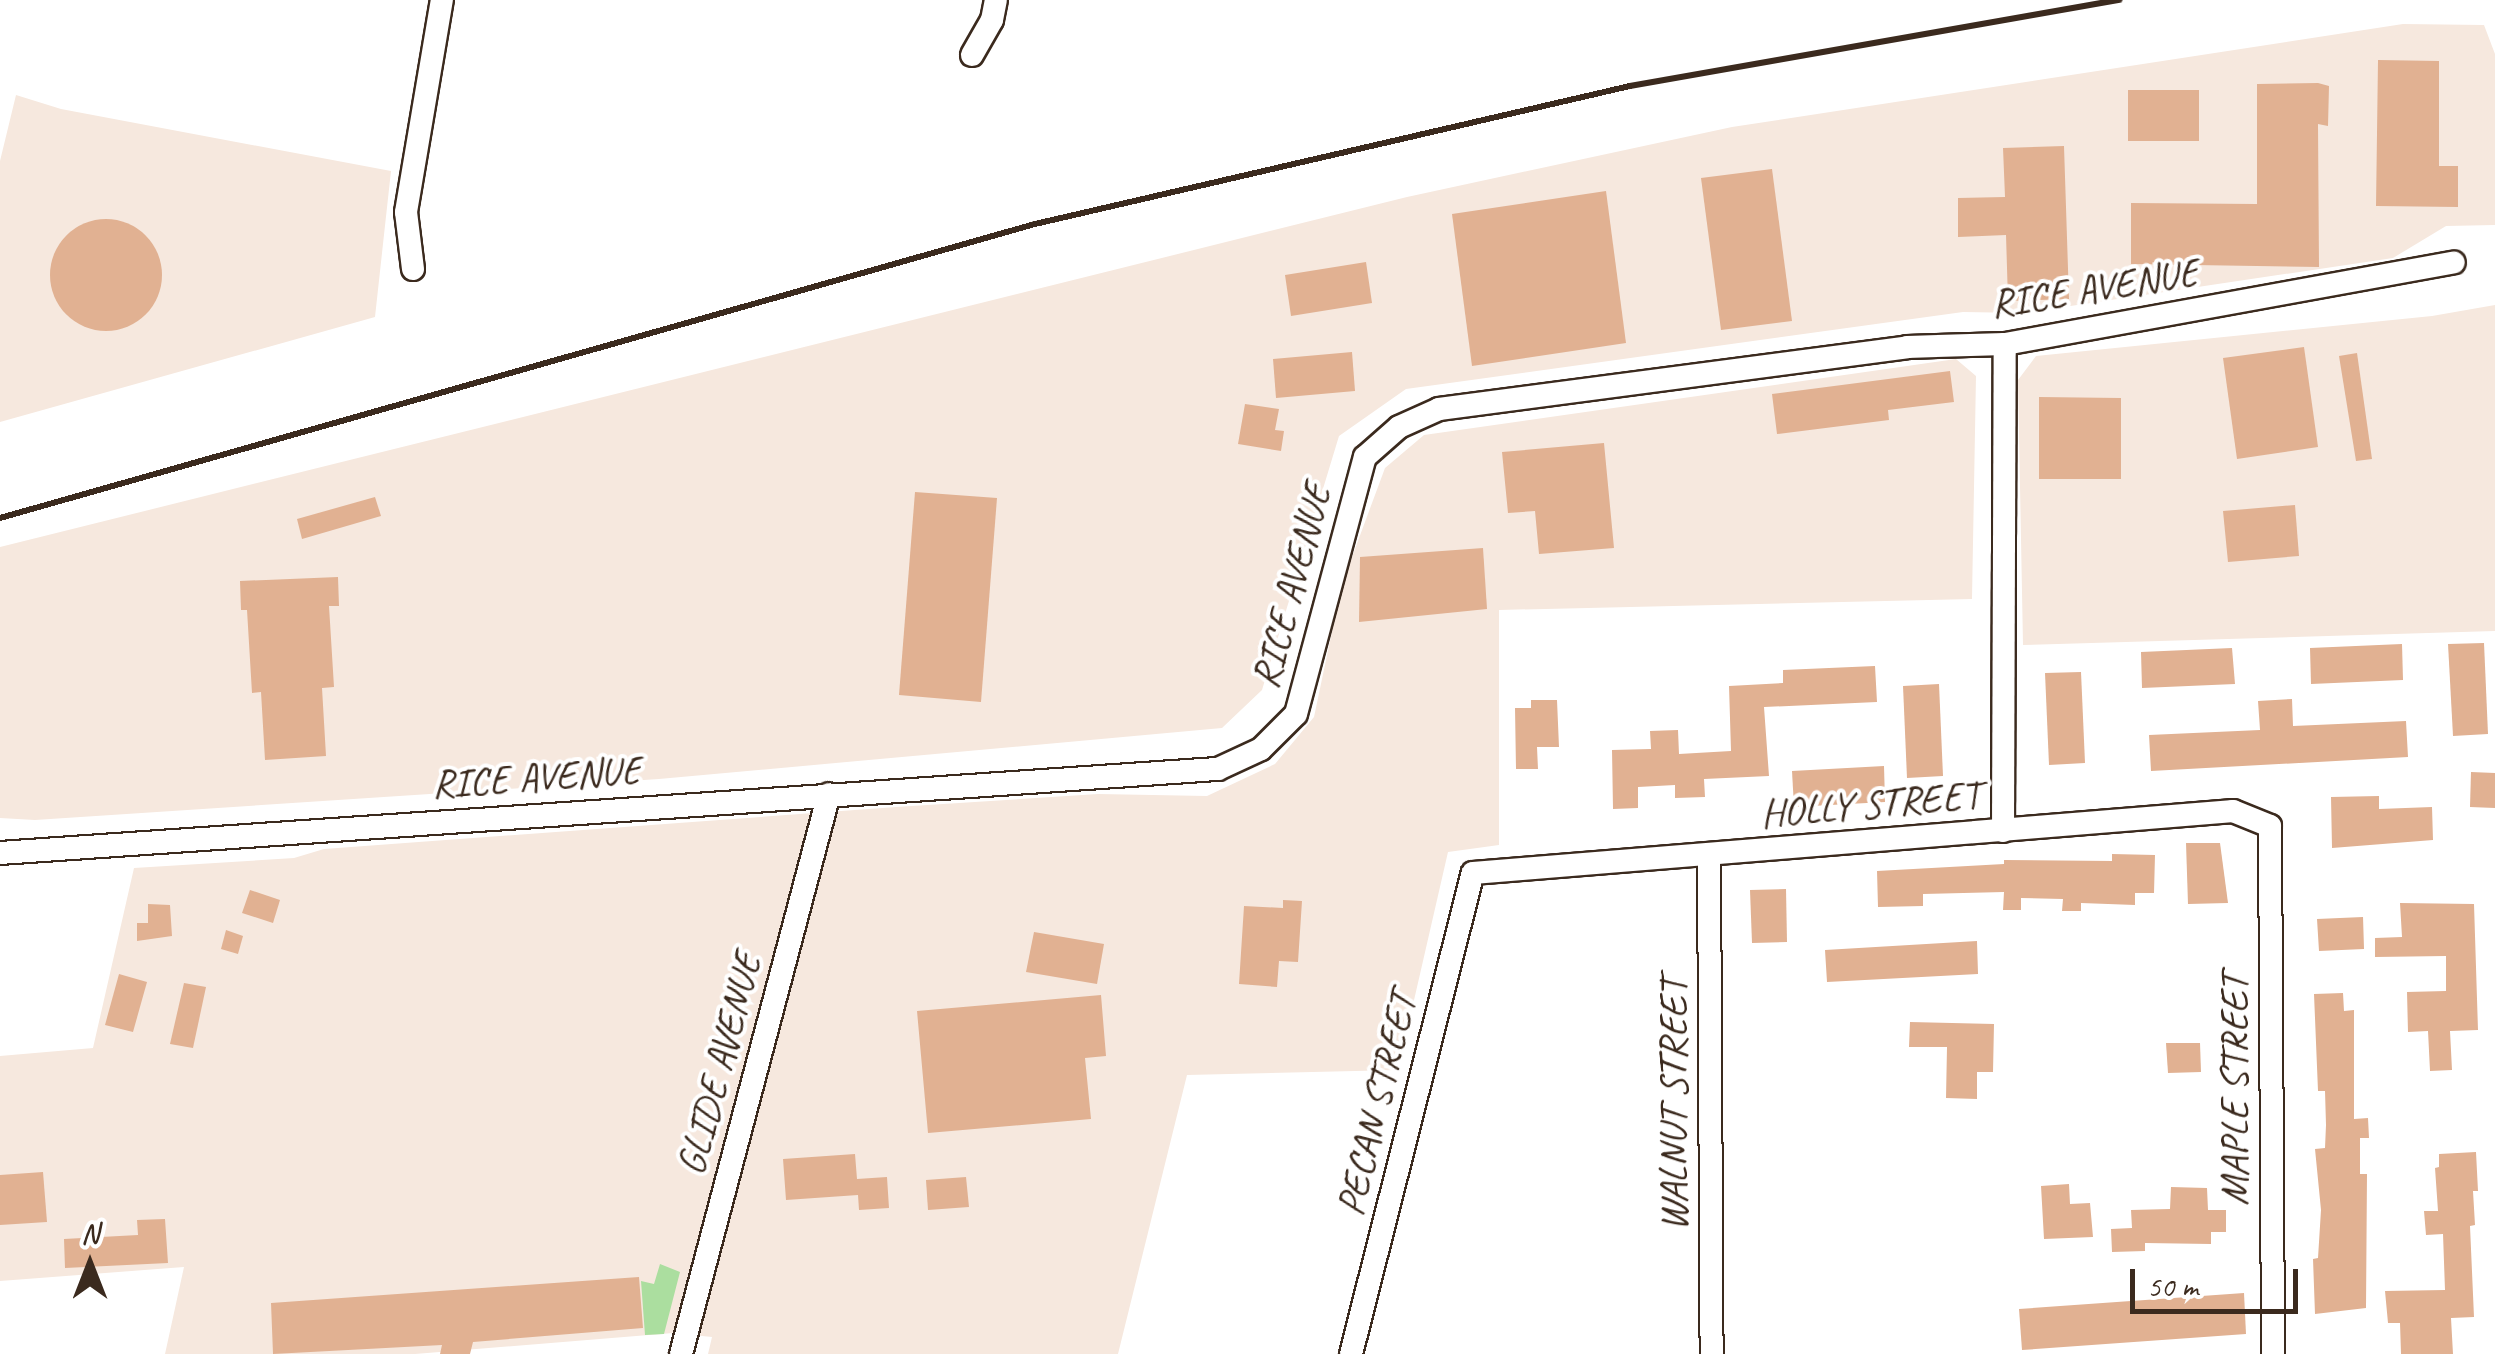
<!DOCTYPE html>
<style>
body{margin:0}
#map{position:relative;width:2495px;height:1354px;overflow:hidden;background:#fff;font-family:Caveat,sans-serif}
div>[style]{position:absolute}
.built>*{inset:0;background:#f6e8de}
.green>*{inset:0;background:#abde9f}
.building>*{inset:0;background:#e1b192}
.round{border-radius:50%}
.roads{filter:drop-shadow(2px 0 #3b2a1e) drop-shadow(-2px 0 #3b2a1e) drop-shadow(0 2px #3b2a1e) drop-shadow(0 -2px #3b2a1e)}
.minor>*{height:22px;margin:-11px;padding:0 11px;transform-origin:11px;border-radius:11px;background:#fff}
.rail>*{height:6px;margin:-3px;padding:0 3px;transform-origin:3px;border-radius:3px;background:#3b2a1e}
span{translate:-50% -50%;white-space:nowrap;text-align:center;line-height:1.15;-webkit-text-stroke:8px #fff;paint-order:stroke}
.street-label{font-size:40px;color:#3b2a1e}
.north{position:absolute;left:40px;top:1214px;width:100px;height:100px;-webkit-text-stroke:8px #fff;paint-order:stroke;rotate:0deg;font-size:28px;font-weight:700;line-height:40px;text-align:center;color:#3b2a1e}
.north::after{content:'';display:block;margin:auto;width:35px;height:45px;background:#3b2a1e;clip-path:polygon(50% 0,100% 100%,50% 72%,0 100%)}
.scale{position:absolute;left:2130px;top:1269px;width:168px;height:45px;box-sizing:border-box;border:5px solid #3b2a1e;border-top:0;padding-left:12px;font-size:30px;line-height:35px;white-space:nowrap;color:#3b2a1e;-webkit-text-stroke:8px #fff;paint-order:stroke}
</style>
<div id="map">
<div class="built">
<i style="clip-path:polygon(2403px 24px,2484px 25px,2495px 54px,2495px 225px,2446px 226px,2393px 258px,2023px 313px,1963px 312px,1406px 389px,1339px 436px,1262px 690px,1222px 728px,659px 779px,35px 820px,0 818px,0 547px,1407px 197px,1732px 127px)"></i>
<i style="clip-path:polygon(16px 95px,61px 109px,391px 171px,375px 317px,0 422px,0 161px)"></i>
<i style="clip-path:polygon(2495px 305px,2495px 631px,2023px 645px,2018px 380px,2036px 356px,2432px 316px)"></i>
<i style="clip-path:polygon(1956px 359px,1976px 376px,1972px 599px,1499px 610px,1499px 845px,1448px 852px,1398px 1070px,1187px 1075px,1118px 1354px,708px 1354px,712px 1337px,673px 1333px,415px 1354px,165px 1354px,184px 1267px,0 1281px,0 1056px,93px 1048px,134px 868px,294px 858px,324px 849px,896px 807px,1098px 794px,1207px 796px,1275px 764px,1314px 717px,1342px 584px,1385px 468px,1424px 435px)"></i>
</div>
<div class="green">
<i style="clip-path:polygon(660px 1264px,680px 1272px,664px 1334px,645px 1335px,641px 1281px,654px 1284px)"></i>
</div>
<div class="building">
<i style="clip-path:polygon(2378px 60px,2439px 61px,2439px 166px,2458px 166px,2458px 207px,2376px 206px)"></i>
<i style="clip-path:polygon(2318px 83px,2329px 86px,2328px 126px,2318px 124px,2319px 267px,2131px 264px,2131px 203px,2257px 204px,2257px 84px)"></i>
<i style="clip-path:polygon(2128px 90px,2199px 90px,2199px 141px,2128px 141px)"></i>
<i style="clip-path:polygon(2064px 146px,2069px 299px,2008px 301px,2006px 235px,1958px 237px,1958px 198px,2005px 197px,2003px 148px)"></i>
<i style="clip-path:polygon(1772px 169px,1792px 321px,1721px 330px,1701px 178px)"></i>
<i style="clip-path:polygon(1606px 191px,1626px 343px,1472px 366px,1452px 214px)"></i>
<i class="round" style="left:50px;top:219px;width:112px;height:112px"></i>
<i style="clip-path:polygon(1366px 262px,1372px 303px,1291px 316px,1285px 275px)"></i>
<i style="clip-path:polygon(2304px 347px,2318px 447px,2237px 459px,2223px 358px)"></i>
<i style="clip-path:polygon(1352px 352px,1355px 391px,1276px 398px,1273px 359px)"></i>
<i style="clip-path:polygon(2357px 353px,2372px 459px,2356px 461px,2339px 356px)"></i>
<i style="clip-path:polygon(1950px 371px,1954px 402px,1888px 410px,1889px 420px,1777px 434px,1772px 394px)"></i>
<i style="clip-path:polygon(2039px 397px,2121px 398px,2121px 479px,2039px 479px)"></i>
<i style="clip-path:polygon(1245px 404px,1279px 409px,1275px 430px,1284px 431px,1281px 451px,1238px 444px)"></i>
<i style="clip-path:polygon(1604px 443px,1614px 548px,1539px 554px,1535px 511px,1508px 513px,1502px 452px)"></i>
<i style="clip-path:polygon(915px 492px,997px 498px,981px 702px,899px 695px)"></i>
<i style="clip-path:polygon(375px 497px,381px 516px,302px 539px,297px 519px)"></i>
<i style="clip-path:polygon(2295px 505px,2299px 556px,2228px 562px,2223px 511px)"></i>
<i style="clip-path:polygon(1483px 548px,1487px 609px,1359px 622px,1360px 557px)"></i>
<i style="clip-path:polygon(338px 577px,339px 606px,329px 606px,334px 687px,322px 688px,326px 756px,265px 760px,261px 692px,252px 693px,247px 610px,241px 610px,240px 581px)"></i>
<i style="clip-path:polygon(2484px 643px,2488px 734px,2453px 736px,2448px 644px)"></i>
<i style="clip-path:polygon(2402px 644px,2403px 680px,2311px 684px,2310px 648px)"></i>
<i style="clip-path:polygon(2232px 648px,2235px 684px,2142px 688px,2141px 652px)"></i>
<i style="clip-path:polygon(1875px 666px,1877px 702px,1764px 707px,1769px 776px,1704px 779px,1705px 797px,1675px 798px,1675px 785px,1638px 787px,1638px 808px,1613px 809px,1612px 750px,1651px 749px,1650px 731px,1678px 730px,1679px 754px,1731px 751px,1729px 686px,1783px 683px,1783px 670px)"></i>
<i style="clip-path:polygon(2081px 672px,2085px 763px,2049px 765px,2045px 673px)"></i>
<i style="clip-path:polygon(1939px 684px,1943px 776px,1907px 778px,1903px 686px)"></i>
<i style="clip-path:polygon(2292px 699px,2293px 726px,2406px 721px,2408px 757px,2151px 771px,2149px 735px,2260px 730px,2258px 701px)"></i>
<i style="clip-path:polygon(1531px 700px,1557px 700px,1559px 747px,1537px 747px,1538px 769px,1516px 769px,1515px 708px,1531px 708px)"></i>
<i style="clip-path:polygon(1884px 766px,1885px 802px,1794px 807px,1792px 771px)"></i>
<i style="clip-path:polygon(2471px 772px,2495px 773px,2495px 808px,2470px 807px)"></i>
<i style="clip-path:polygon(2379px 796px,2379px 809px,2432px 807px,2433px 840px,2332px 848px,2331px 797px)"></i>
<i style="clip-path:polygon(2186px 843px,2220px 843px,2228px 903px,2188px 904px)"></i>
<i style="clip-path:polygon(2112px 854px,2155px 855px,2154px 893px,2135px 893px,2135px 905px,2081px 903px,2081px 911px,2062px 911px,2063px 899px,2021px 898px,2021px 910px,2003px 910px,2004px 892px,1923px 894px,1923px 906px,1878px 907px,1877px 871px,2004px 864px,2004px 860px,2112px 861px)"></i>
<i style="clip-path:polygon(1786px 889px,1787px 942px,1752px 943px,1750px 890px)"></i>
<i style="clip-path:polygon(250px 890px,280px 900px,273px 923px,242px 913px)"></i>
<i style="clip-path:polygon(1283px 900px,1302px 901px,1298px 962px,1279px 961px,1277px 987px,1239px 984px,1244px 906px,1283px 908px)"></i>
<i style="clip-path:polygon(2400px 903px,2474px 904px,2478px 1030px,2450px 1031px,2452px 1070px,2430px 1071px,2428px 1031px,2408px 1032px,2407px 992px,2446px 991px,2446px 956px,2375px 957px,2375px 938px,2402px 937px)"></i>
<i style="clip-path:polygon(148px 904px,170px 905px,172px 936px,137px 941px,137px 923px,148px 923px)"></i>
<i style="clip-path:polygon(2363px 917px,2364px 949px,2319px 951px,2317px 919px)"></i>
<i style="clip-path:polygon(226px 930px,243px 936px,238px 954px,221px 949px)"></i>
<i style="clip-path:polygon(1034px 932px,1104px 944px,1097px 984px,1026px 972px)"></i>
<i style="clip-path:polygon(1977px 941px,1978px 974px,1827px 982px,1825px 950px)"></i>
<i style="clip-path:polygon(119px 974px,147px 982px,133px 1032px,105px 1025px)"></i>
<i style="clip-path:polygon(184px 983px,206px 987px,193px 1048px,170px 1044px)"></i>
<i style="clip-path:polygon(2343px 993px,2344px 1011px,2354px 1010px,2354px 1119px,2368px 1118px,2369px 1138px,2360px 1138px,2360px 1174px,2367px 1174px,2366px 1308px,2315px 1314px,2313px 1259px,2318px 1258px,2321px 1210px,2315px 1149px,2325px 1148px,2326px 1125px,2325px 1091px,2318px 1091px,2314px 994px)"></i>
<i style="clip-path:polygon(1101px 995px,1106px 1056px,1085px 1058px,1091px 1119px,928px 1133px,917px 1011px)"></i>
<i style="clip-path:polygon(1910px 1022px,1994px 1024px,1993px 1072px,1977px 1072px,1977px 1099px,1946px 1098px,1947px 1047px,1909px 1047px)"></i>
<i style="clip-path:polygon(2166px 1043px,2200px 1043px,2201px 1072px,2168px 1073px)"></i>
<i style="clip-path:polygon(2476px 1152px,2478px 1191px,2473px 1191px,2475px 1225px,2470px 1226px,2474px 1317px,2451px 1318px,2453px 1354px,2401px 1354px,2400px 1323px,2388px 1323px,2385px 1291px,2445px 1290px,2443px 1234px,2426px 1235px,2424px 1211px,2438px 1211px,2435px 1168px,2439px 1167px,2439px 1154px)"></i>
<i style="clip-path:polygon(855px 1154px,857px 1179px,887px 1177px,889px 1208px,859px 1210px,858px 1195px,786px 1200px,783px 1159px)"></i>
<i style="clip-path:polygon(43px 1172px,47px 1222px,0 1225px,0 1175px)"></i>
<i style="clip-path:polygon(966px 1177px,969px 1207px,928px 1210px,926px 1180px)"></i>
<i style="clip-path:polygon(2069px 1184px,2070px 1204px,2090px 1203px,2093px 1237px,2044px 1239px,2041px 1186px)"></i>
<i style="clip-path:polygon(2171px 1187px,2207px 1188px,2208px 1210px,2226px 1210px,2226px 1232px,2211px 1232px,2211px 1244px,2145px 1243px,2145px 1251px,2112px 1252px,2111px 1229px,2132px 1228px,2131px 1210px,2170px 1209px)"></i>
<i style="clip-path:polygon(165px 1219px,168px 1263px,65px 1268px,64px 1239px,138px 1235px,137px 1220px)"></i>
<i style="clip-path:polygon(639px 1277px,643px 1328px,473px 1342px,470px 1354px,440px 1354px,442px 1345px,273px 1354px,271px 1303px)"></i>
<i style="clip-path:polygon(2244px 1293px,2246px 1334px,2022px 1350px,2019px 1309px)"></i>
</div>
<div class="roads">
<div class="minor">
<i style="left:972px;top:55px;width:40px;rotate:-60.3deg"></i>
<i style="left:992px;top:20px;width:20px;rotate:-79deg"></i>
<i style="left:413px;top:269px;width:57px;rotate:-97deg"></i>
<i style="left:406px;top:212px;width:215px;rotate:-80.4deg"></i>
<i style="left:2003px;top:831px;width:487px;rotate:-89.8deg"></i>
<i style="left:0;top:853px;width:1221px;rotate:-3.95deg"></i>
<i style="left:1218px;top:769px;width:47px;rotate:-24.9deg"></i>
<i style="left:1261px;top:749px;width:49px;rotate:-45deg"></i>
<i style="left:1296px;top:714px;width:266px;rotate:-75deg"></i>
<i style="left:1365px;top:457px;width:45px;rotate:-41.4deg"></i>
<i style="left:1399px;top:427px;width:44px;rotate:-24.2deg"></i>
<i style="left:1439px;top:409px;width:472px;rotate:-7.5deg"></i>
<i style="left:1907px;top:347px;width:98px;rotate:-1.8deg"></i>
<i style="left:2005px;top:344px;width:456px;rotate:-10.3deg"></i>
<i style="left:1709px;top:855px;width:499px;rotate:89.7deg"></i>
<i style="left:681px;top:1354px;width:579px;rotate:-75.2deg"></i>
<i style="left:1351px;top:1354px;width:496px;rotate:-75.8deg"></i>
<i style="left:1473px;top:873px;width:763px;rotate:-4.66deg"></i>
<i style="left:2233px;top:811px;width:40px;rotate:22deg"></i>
<i style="left:2270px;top:826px;width:528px;rotate:89.67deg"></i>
</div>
</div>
<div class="rail">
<i style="left:0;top:518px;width:1076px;rotate:-15.86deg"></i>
<i style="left:1035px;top:224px;width:611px;rotate:-13.06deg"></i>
<i style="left:1630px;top:86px;width:497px;rotate:-10deg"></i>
</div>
<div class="street-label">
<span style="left:2094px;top:288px;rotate:-9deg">RICE AVENUE</span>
<span style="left:1291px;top:586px;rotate:-75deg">RICE AVENUE</span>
<span style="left:536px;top:777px;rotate:-4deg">RICE AVENUE</span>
<span style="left:1870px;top:804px;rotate:-5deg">HOLLY STREET</span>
<span style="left:719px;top:1064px;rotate:-75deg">GLIDE AVENUE</span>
<span style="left:2234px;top:1090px;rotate:-90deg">MAPLE STREET</span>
<span style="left:1376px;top:1104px;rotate:-76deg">PECAN STREET</span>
<span style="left:1673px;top:1105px;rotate:-90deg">WALNUT STREET</span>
</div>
<div class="north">N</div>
<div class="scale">50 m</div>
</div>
